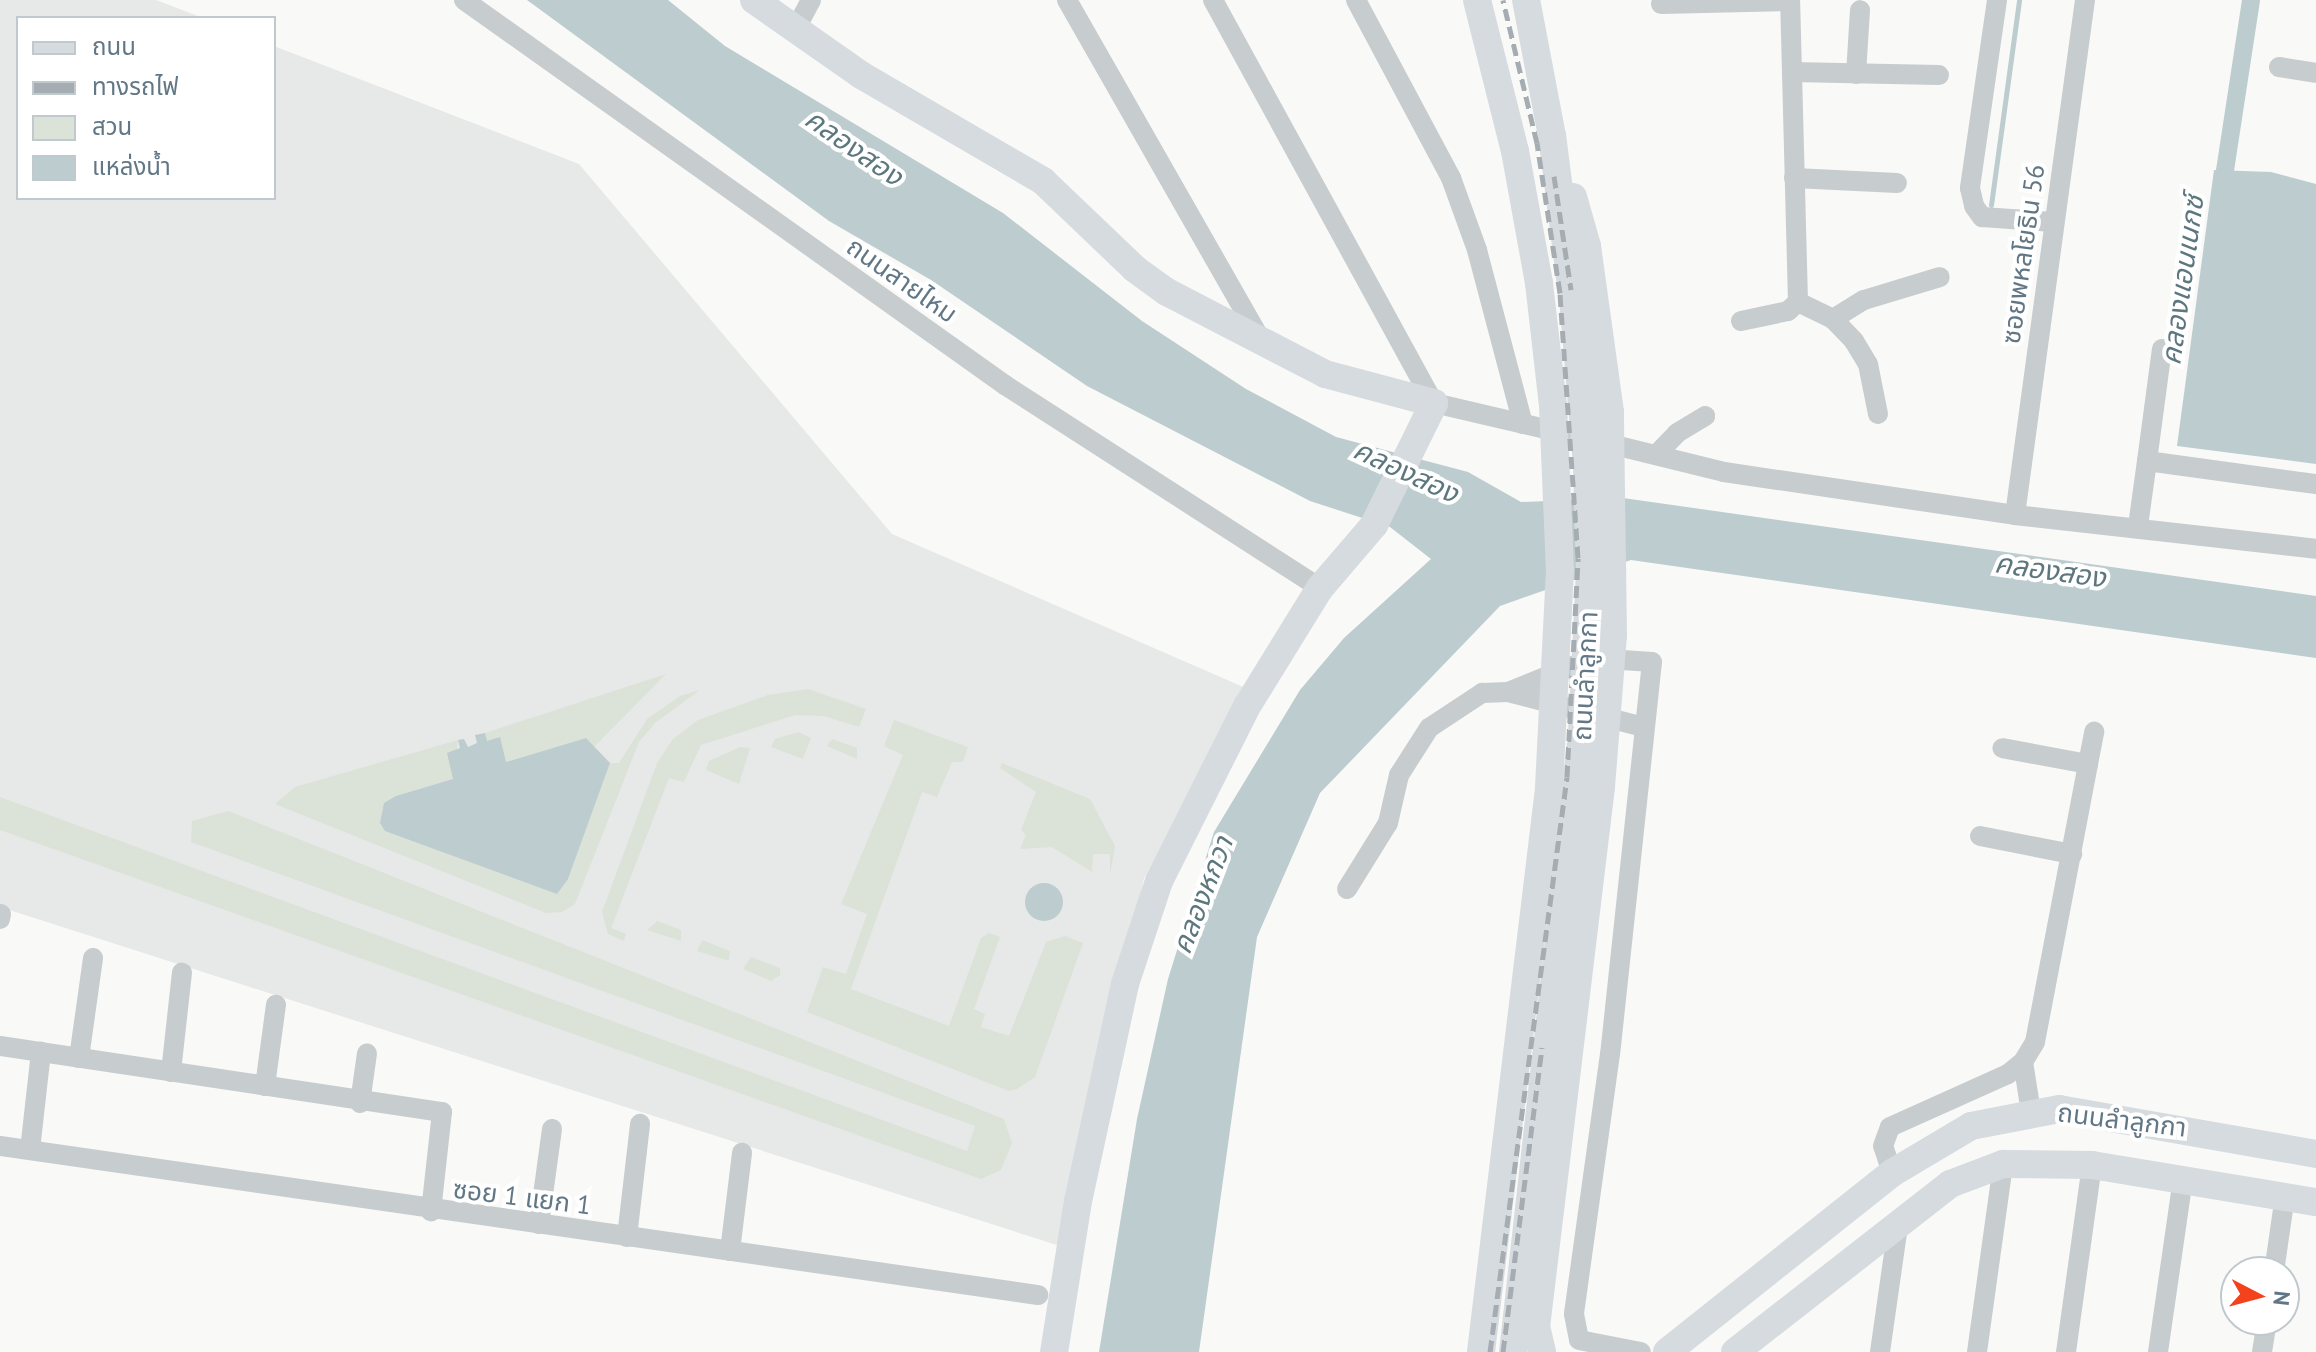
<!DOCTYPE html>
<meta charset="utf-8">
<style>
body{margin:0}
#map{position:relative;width:2316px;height:1352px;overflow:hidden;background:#f9f9f7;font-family:"PT Sans","Noto Sans Thai",sans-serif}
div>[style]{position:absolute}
.built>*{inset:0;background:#e7e9e8}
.green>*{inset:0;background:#dbe2d7}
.water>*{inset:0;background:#bdcccf}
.round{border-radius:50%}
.stream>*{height:5px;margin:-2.5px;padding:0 2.5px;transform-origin:2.5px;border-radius:2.5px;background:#bdcccf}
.canal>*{height:18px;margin:-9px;padding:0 9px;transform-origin:9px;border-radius:9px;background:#bdcccf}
.street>*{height:20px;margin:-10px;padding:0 10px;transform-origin:10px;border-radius:10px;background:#c7cccf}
.secondary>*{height:28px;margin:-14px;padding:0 14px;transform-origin:14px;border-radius:14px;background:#d6dbdf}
.rail>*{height:5px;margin-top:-2.5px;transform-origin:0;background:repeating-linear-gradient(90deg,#a5adb3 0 12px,transparent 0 18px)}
span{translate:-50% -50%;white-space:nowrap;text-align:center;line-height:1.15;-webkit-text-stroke:8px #fff;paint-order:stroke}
.street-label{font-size:26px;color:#627785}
.water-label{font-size:28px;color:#5d777e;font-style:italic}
.legend{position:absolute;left:16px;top:16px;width:260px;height:184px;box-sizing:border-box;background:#fff;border:2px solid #c0c9ce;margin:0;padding:10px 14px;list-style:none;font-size:24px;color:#627785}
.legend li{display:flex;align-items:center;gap:16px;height:40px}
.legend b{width:40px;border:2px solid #c0c9ce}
.north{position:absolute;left:2220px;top:1256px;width:80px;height:80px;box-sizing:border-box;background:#fff;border:2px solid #c0c9ce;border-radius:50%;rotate:96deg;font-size:22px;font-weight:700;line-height:32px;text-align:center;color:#627785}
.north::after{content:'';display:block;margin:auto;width:28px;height:36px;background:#f3431d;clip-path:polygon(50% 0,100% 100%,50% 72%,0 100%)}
</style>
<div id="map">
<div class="built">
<i style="clip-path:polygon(0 0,156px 0,203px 18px,18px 18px,18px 198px,274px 198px,274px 46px,579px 164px,892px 534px,1248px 689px,1144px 878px,1063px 1247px,0 907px)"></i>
</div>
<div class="green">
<i style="clip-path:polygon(666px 674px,594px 747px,586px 738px,506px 762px,499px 737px,486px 742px,485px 733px)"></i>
<i style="clip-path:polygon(808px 689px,866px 709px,859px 727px,824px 716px,795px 715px,701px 745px,684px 782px,669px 778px,611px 928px,626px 934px,624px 941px,608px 934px,602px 912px,657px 763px,673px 739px,698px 720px,768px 695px)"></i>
<i style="clip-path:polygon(700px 690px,655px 723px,639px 742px,575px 904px,562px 912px,546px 913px,275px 804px,295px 787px,458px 740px,454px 779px,396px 796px,568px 879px,610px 763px,619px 763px,647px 719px,680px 696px)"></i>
<i style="clip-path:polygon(894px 720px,968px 747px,963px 762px,952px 762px,937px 797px,922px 792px,851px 989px,949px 1026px,981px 938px,989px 933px,1000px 937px,974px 1009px,985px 1014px,981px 1027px,1009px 1036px,1046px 942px,1065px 936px,1083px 943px,1035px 1077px,1017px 1089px,1009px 1091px,807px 1012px,823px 967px,846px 974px,867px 914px,841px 904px,903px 755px,884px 746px)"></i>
<i style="clip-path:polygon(799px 732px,811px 738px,803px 759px,771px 747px,775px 739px)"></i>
<i style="clip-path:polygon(832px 739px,857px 748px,857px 759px,827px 746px)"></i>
<i style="clip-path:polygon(740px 747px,750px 748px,739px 784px,706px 770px,709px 761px)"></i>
<i style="clip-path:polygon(1002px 763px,1090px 799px,1115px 846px,1110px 875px,1110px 854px,1093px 854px,1092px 872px,1052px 847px,1020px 849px,1026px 835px,1021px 830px,1036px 792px,1000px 768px)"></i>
<i style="clip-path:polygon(0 797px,967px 1151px,975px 1126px,191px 842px,192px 821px,228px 811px,1004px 1119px,1012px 1143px,1001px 1170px,981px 1179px,0 830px)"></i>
<i style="clip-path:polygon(657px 921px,681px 930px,681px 941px,647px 930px)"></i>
<i style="clip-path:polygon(702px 940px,730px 951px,729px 961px,697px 951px)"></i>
<i style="clip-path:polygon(751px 957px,780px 968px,780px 975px,771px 981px,743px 969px)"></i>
</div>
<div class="water">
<i style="clip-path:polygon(527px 0,668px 0,725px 46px,1003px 213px,1142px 321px,1246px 389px,1336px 437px,1468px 472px,1521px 502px,1623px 498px,2316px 596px,2316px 658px,1631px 560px,1500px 606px,1320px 793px,1257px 937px,1199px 1352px,1099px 1352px,1137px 1119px,1168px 979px,1214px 832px,1300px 690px,1344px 638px,1431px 559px,1390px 527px,1310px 501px,1087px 386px,931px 280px,829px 221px)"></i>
<i style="clip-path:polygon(2214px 170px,2271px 172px,2316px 184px,2316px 464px,2177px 446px)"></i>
<i style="clip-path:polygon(485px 733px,487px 741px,500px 737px,506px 762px,586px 738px,610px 763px,568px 879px,557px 894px,385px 831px,380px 823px,384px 803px,396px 796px,453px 779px,447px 753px,460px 748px,458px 740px,464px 739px,468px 747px,477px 743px,475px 735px)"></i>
<i class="round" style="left:1025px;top:883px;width:38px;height:38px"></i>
</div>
<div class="stream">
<i style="left:1991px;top:205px;width:207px;rotate:-82.2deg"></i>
</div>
<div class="canal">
<i style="left:2222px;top:190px;width:192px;rotate:-81.3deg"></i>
</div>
<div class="street">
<i style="left:464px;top:0;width:664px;rotate:35.44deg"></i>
<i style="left:1005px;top:385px;width:375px;rotate:32.8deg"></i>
<i style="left:1067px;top:0;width:391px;rotate:60.3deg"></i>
<i style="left:1213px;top:0;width:460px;rotate:61.3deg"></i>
<i style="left:1434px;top:403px;width:137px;rotate:13.1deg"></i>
<i style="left:1356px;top:0;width:202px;rotate:61.9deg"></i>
<i style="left:1451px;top:178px;width:77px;rotate:70.1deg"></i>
<i style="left:1477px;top:250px;width:180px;rotate:75.2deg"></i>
<i style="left:1997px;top:0;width:190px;rotate:98.2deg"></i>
<i style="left:1970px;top:188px;width:18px;rotate:77deg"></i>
<i style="left:1974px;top:206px;width:14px;rotate:54deg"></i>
<i style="left:1982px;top:217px;width:71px;rotate:4deg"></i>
<i style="left:1661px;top:4px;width:129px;rotate:-1.3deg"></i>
<i style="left:794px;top:32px;width:36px;rotate:-62deg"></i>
<i style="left:2279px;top:67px;width:37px;rotate:9deg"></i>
<i style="left:1792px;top:72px;width:147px;rotate:1.2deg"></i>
<i style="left:1856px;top:74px;width:64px;rotate:-86.4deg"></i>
<i style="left:1794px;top:178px;width:103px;rotate:2.8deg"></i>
<i style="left:1798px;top:302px;width:39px;rotate:26deg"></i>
<i style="left:1833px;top:319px;width:30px;rotate:46deg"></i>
<i style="left:1854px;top:341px;width:27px;rotate:59deg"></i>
<i style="left:1868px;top:364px;width:51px;rotate:78.7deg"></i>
<i style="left:1833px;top:319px;width:36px;rotate:-32deg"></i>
<i style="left:1864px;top:300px;width:79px;rotate:-16.8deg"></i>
<i style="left:1741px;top:321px;width:48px;rotate:-12deg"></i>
<i style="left:1788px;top:311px;width:13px;rotate:-42deg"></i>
<i style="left:1798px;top:302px;width:302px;rotate:-91.5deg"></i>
<i style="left:1598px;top:441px;width:130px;rotate:13.8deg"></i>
<i style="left:1724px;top:472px;width:294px;rotate:8.4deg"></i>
<i style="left:2015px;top:515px;width:303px;rotate:6.4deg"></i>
<i style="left:1657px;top:454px;width:29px;rotate:-46deg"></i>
<i style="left:1677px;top:433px;width:33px;rotate:-31deg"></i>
<i style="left:2147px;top:461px;width:113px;rotate:-82.4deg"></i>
<i style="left:2015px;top:515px;width:520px;rotate:-82.26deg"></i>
<i style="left:2138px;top:526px;width:66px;rotate:-82.1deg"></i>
<i style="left:2147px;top:461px;width:171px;rotate:7.8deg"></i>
<i style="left:1508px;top:692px;width:91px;rotate:-22deg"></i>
<i style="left:1592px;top:658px;width:60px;rotate:3.8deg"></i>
<i style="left:1652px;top:662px;width:394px;rotate:96.1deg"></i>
<i style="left:1610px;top:1054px;width:262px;rotate:97.9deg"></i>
<i style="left:1574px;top:1314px;width:26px;rotate:79deg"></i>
<i style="left:1579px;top:1340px;width:63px;rotate:11deg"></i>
<i style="left:2088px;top:764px;width:33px;rotate:-79deg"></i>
<i style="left:1980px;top:836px;width:94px;rotate:11.1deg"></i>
<i style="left:1347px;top:889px;width:78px;rotate:-58.2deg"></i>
<i style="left:1388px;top:823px;width:49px;rotate:-77.1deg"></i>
<i style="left:1399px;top:775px;width:56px;rotate:-57.4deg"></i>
<i style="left:1429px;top:728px;width:64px;rotate:-33.4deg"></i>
<i style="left:1482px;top:693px;width:26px;rotate:-2deg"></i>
<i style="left:1508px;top:692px;width:139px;rotate:14.5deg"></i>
<i style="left:0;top:919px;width:5px;rotate:-79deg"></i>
<i style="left:0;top:1046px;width:447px;rotate:8.5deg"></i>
<i style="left:442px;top:1112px;width:100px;rotate:96.3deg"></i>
<i style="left:79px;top:1058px;width:101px;rotate:-82deg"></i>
<i style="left:2023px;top:1062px;width:51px;rotate:80.9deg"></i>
<i style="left:171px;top:1072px;width:100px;rotate:-83.7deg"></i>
<i style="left:265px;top:1086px;width:82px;rotate:-82.3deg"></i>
<i style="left:360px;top:1103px;width:50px;rotate:-82deg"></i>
<i style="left:0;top:1146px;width:1049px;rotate:8.17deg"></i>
<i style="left:30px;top:1150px;width:99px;rotate:-83.6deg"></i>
<i style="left:1892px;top:1173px;width:28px;rotate:-108deg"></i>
<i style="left:1883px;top:1146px;width:20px;rotate:-70deg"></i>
<i style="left:1890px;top:1127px;width:129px;rotate:-24.2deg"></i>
<i style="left:2008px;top:1074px;width:19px;rotate:-39deg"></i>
<i style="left:2023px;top:1062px;width:23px;rotate:-59deg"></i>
<i style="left:2035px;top:1042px;width:283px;rotate:-79.2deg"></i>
<i style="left:2088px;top:764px;width:87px;rotate:-169.5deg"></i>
<i style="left:539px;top:1224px;width:96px;rotate:-82.2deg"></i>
<i style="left:627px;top:1237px;width:114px;rotate:-83.4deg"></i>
<i style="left:730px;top:1251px;width:99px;rotate:-83deg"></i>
<i style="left:2274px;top:1272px;width:77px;rotate:-81.8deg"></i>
<i style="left:1880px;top:1352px;width:128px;rotate:-81.9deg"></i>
<i style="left:1977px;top:1352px;width:190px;rotate:-82.1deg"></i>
<i style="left:2066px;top:1352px;width:189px;rotate:-82.1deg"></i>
<i style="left:2158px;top:1352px;width:175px;rotate:-81.8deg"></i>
<i style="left:2262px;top:1352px;width:32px;rotate:-81deg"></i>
</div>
<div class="secondary">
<i style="left:754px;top:0;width:131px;rotate:35deg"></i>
<i style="left:861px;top:75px;width:211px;rotate:30.2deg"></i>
<i style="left:1043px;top:181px;width:127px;rotate:43.7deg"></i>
<i style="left:1135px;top:269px;width:39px;rotate:36deg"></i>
<i style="left:1167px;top:292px;width:178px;rotate:27.4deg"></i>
<i style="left:1325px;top:374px;width:113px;rotate:14.9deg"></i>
<i style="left:1434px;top:403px;width:136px;rotate:116.2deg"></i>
<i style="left:1374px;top:525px;width:83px;rotate:130.6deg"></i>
<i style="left:1320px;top:588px;width:139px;rotate:121.7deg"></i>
<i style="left:1247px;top:706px;width:196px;rotate:116.7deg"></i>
<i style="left:1159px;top:881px;width:108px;rotate:108.3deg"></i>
<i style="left:1125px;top:984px;width:222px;rotate:102.2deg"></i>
<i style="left:1078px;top:1201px;width:153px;rotate:99deg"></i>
<i style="left:1477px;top:0;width:156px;rotate:75.9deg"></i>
<i style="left:1515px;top:151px;width:134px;rotate:79.7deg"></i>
<i style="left:1539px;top:283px;width:123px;rotate:83.5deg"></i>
<i style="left:1553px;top:405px;width:165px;rotate:87.6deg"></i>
<i style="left:1560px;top:570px;width:219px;rotate:92.9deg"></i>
<i style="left:1549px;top:789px;width:567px;rotate:96.89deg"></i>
<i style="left:1513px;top:1352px;width:622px;rotate:-83.63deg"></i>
<i style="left:1582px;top:734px;width:161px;rotate:-87.2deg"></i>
<i style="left:1590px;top:573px;width:108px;rotate:-91.6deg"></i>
<i style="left:1587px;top:465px;width:157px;rotate:-94.8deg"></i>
<i style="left:1574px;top:309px;width:174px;rotate:-97.2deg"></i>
<i style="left:1552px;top:136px;width:138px;rotate:-100.8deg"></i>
<i style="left:1542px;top:1352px;width:26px;rotate:-103deg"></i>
<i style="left:1536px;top:1327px;width:544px;rotate:-83.14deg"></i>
<i style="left:1601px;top:787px;width:152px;rotate:-85.5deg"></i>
<i style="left:1613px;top:635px;width:223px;rotate:-90.8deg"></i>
<i style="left:1610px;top:412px;width:168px;rotate:-97.9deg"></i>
<i style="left:1587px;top:246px;width:51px;rotate:-105.9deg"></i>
<i style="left:1667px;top:1352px;width:288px;rotate:-38.5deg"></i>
<i style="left:1892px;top:1173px;width:92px;rotate:-30.7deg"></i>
<i style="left:1971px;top:1126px;width:90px;rotate:-10.9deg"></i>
<i style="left:2059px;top:1109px;width:261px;rotate:9.9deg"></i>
<i style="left:1735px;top:1352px;width:273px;rotate:-38deg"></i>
<i style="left:1950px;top:1184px;width:57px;rotate:-20.7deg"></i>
<i style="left:2003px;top:1164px;width:89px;rotate:0.6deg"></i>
<i style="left:2092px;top:1165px;width:227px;rotate:9.4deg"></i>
</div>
<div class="rail">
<i style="left:1554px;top:176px;width:115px;rotate:81.5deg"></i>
<i style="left:1490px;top:1352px;width:580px;rotate:-82.37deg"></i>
<i style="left:1567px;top:777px;width:219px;rotate:-87.1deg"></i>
<i style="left:1578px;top:558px;width:266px;rotate:-93.9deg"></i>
<i style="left:1560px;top:293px;width:152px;rotate:-98.7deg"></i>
<i style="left:1537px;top:143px;width:147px;rotate:-103.4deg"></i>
<i style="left:1503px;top:1352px;width:307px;rotate:-82.7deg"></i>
</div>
<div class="street-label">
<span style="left:2023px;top:254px;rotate:-82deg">ซอยพหลโยธิน 56</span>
<span style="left:902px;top:280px;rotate:35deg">ถนนสายไหม</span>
<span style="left:1585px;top:676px;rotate:-87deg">ถนนลำลูกกา</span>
<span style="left:2122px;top:1120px;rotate:7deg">ถนนลำลูกกา</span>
<span style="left:522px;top:1197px;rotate:7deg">ซอย 1 แยก 1</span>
</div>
<div class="water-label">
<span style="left:854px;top:147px;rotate:35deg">คลองสอง</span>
<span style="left:2182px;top:280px;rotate:-82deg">คลองแอนเนกซ์</span>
<span style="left:1406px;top:471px;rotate:25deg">คลองสอง</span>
<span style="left:2050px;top:570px;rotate:8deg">คลองสอง</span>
<span style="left:1202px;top:895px;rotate:-69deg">คลองหกวา</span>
</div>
<ul class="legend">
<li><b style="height:10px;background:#d6dbdf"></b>ถนน</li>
<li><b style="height:10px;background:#a5adb3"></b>ทางรถไฟ</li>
<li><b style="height:22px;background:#dbe2d7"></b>สวน</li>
<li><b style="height:22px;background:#bdcccf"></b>แหล่งน้ำ</li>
</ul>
<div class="north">N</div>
</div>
